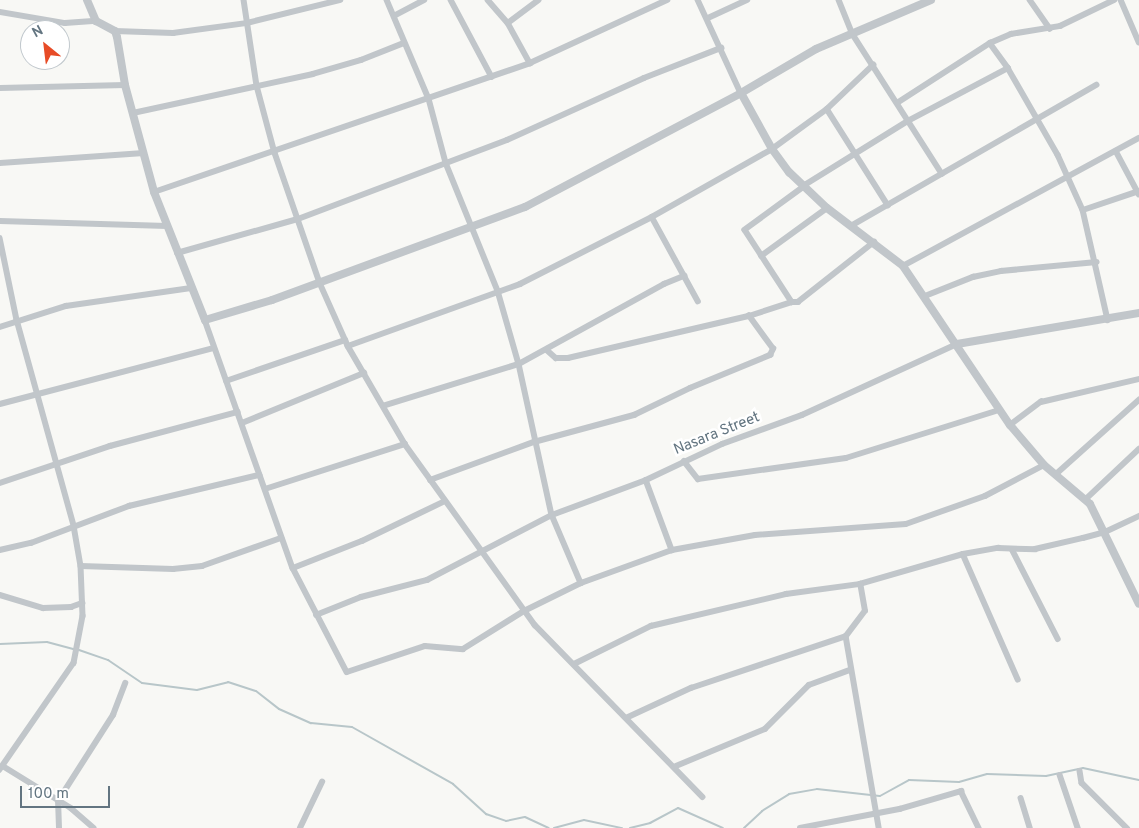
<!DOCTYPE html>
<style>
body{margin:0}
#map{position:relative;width:1139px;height:828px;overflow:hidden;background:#f8f8f5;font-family:Overpass,sans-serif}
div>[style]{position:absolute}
.stream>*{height:2px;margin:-1px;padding:0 1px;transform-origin:1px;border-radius:1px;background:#b8c6c9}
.minor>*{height:5.5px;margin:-2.75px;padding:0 2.75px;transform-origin:2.75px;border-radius:2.75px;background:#c1c6ca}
.tertiary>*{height:8px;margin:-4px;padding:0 4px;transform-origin:4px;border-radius:4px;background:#c1c6ca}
span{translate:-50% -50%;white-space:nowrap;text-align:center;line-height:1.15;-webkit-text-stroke:5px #fff;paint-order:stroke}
.street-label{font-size:15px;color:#637581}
.north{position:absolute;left:20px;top:20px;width:50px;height:50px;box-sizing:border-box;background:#fff;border:1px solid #c1c8cd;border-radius:50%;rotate:331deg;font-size:14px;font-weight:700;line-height:20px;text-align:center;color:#637581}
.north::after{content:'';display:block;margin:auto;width:18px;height:22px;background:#e74c27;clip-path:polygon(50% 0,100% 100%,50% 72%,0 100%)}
.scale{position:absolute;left:20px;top:786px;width:90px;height:22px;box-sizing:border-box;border:2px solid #637581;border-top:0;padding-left:6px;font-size:15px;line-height:18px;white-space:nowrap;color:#637581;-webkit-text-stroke:4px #fff;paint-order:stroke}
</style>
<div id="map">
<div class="stream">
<i style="left:0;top:644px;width:47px;rotate:-2.4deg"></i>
<i style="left:47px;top:642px;width:28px;rotate:15deg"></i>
<i style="left:79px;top:650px;width:31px;rotate:19deg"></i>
<i style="left:108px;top:660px;width:41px;rotate:34.1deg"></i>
<i style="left:142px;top:683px;width:55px;rotate:7.3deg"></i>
<i style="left:197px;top:690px;width:32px;rotate:-14deg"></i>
<i style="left:228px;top:682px;width:29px;rotate:18deg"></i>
<i style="left:256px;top:691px;width:29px;rotate:38deg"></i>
<i style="left:279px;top:709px;width:35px;rotate:24deg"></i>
<i style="left:311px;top:723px;width:41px;rotate:5.6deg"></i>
<i style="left:352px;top:727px;width:116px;rotate:29.4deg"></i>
<i style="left:453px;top:784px;width:45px;rotate:42.3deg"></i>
<i style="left:486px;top:814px;width:21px;rotate:19deg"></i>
<i style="left:506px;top:821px;width:19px;rotate:-12deg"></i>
<i style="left:525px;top:817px;width:26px;rotate:25deg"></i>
<i style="left:554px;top:828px;width:31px;rotate:-15deg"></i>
<i style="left:584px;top:820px;width:39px;rotate:12deg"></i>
<i style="left:630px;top:828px;width:21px;rotate:-14deg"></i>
<i style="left:650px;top:823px;width:32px;rotate:-28deg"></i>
<i style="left:678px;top:808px;width:49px;rotate:24deg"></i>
<i style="left:744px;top:828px;width:25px;rotate:-43deg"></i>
<i style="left:762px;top:811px;width:32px;rotate:-32deg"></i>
<i style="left:789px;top:794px;width:28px;rotate:-10deg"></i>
<i style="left:817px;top:789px;width:63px;rotate:6.3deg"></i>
<i style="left:880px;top:796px;width:33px;rotate:-29deg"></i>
<i style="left:909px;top:780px;width:50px;rotate:2.3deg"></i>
<i style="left:959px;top:782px;width:29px;rotate:-16deg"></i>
<i style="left:987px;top:774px;width:59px;rotate:1.9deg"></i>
<i style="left:1046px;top:776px;width:38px;rotate:-12deg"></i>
<i style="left:1083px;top:768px;width:57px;rotate:12.1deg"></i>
</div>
<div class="minor">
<i style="left:244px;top:0;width:87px;rotate:81.4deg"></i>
<i style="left:257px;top:86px;width:69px;rotate:75deg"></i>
<i style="left:275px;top:153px;width:138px;rotate:70.9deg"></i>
<i style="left:320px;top:283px;width:69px;rotate:66deg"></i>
<i style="left:348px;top:346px;width:113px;rotate:59.8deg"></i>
<i style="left:405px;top:444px;width:223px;rotate:54.3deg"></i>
<i style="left:535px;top:625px;width:240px;rotate:45.7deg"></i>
<i style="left:387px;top:0;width:108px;rotate:67deg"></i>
<i style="left:429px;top:99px;width:66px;rotate:75.1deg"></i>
<i style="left:446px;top:163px;width:138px;rotate:67.9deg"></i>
<i style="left:498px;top:291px;width:76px;rotate:74deg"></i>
<i style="left:519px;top:364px;width:155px;rotate:77.7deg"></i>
<i style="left:552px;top:515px;width:74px;rotate:66.9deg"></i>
<i style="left:451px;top:0;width:87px;rotate:62deg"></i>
<i style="left:488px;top:0;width:30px;rotate:49deg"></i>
<i style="left:508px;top:23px;width:46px;rotate:61.2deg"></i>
<i style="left:698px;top:0;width:102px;rotate:65.2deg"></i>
<i style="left:839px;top:0;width:35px;rotate:68deg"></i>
<i style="left:852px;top:33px;width:167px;rotate:57.4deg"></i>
<i style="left:1030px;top:0;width:35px;rotate:55deg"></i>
<i style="left:1121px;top:0;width:46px;rotate:66.8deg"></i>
<i style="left:0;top:12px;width:66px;rotate:9.6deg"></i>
<i style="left:65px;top:23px;width:31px;rotate:-4deg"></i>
<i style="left:394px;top:16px;width:34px;rotate:-28deg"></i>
<i style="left:708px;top:18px;width:43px;rotate:-24.8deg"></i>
<i style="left:508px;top:23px;width:38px;rotate:-37deg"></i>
<i style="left:115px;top:31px;width:58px;rotate:2deg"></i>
<i style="left:173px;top:33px;width:75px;rotate:-7.7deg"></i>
<i style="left:247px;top:23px;width:96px;rotate:-13.9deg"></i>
<i style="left:990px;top:43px;width:31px;rotate:54deg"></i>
<i style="left:1008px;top:68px;width:100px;rotate:60.1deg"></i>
<i style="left:1058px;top:155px;width:60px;rotate:65.6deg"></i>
<i style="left:1083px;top:210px;width:113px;rotate:77.2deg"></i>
<i style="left:0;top:88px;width:125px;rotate:-1.4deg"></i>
<i style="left:897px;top:103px;width:111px;rotate:-32.8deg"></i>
<i style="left:990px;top:43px;width:23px;rotate:-23deg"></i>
<i style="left:1011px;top:34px;width:50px;rotate:-9.3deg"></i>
<i style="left:1060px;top:26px;width:60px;rotate:-25.7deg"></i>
<i style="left:827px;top:109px;width:114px;rotate:57.6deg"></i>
<i style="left:133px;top:113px;width:184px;rotate:-12.2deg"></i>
<i style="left:313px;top:74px;width:50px;rotate:-16.3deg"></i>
<i style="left:361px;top:60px;width:46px;rotate:-21.6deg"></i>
<i style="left:1116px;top:151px;width:49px;rotate:61.9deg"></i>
<i style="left:0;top:163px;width:144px;rotate:-4deg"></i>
<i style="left:803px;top:186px;width:123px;rotate:-31.8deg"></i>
<i style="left:908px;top:121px;width:113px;rotate:-27.9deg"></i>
<i style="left:804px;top:187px;width:73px;rotate:143.9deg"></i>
<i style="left:745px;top:230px;width:86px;rotate:56.9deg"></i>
<i style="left:792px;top:302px;width:6px"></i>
<i style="left:798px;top:302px;width:97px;rotate:-38.3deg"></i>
<i style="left:154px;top:192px;width:398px;rotate:-18.9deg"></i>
<i style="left:530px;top:63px;width:151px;rotate:-24.7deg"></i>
<i style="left:1083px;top:210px;width:59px;rotate:-18.7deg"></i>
<i style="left:652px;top:217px;width:96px;rotate:61.3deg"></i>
<i style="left:0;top:221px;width:167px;rotate:1.7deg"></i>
<i style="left:851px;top:226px;width:283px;rotate:-29.9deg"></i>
<i style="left:0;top:238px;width:84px;rotate:78.3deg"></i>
<i style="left:17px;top:320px;width:214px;rotate:74.5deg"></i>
<i style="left:74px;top:526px;width:41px;rotate:80.1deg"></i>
<i style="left:81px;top:566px;width:50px;rotate:87.7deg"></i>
<i style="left:83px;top:616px;width:48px;rotate:100.8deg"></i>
<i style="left:74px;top:663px;width:130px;rotate:124.7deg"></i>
<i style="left:177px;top:253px;width:126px;rotate:-15.7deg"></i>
<i style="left:298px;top:219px;width:223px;rotate:-20.7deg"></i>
<i style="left:507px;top:140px;width:150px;rotate:-24.3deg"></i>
<i style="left:644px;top:78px;width:83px;rotate:-21.3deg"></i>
<i style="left:761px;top:256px;width:82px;rotate:-36deg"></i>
<i style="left:903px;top:266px;width:268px;rotate:-28.5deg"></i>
<i style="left:925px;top:296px;width:52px;rotate:-21.6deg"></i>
<i style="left:973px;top:277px;width:29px;rotate:-12deg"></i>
<i style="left:1001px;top:271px;width:96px;rotate:-5.4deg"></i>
<i style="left:205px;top:320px;width:263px;rotate:70.5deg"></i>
<i style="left:293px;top:568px;width:117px;rotate:62.6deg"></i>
<i style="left:347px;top:672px;width:82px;rotate:-18.4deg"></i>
<i style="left:425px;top:646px;width:38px;rotate:5deg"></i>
<i style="left:463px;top:649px;width:72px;rotate:-31.9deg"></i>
<i style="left:524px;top:611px;width:64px;rotate:-26.2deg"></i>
<i style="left:581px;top:583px;width:97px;rotate:-19.9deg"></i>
<i style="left:672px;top:550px;width:84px;rotate:-10.2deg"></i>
<i style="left:755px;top:535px;width:151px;rotate:-4.2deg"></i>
<i style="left:906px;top:524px;width:84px;rotate:-19.5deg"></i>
<i style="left:985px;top:496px;width:67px;rotate:-27.7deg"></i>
<i style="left:0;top:327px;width:69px;rotate:-17.7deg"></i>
<i style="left:66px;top:306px;width:126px;rotate:-8.2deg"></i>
<i style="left:348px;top:346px;width:183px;rotate:-19.8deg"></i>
<i style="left:520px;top:284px;width:148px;rotate:-26.9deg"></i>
<i style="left:652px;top:217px;width:138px;rotate:-29.5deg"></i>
<i style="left:772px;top:149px;width:68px;rotate:-36deg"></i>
<i style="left:827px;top:109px;width:64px;rotate:-43.7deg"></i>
<i style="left:547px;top:350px;width:12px;rotate:42deg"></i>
<i style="left:556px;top:358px;width:12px"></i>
<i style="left:568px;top:358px;width:186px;rotate:-13.1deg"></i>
<i style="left:749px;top:316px;width:45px;rotate:-18deg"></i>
<i style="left:226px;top:381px;width:126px;rotate:-19deg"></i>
<i style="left:0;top:404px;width:221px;rotate:-14.7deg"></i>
<i style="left:383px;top:406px;width:142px;rotate:-17.2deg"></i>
<i style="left:519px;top:364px;width:166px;rotate:-28.9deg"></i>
<i style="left:664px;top:284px;width:22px;rotate:-22deg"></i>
<i style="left:242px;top:423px;width:132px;rotate:-22.3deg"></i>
<i style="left:1010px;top:425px;width:39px;rotate:-37deg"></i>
<i style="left:1041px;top:402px;width:101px;rotate:-13.2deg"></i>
<i style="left:684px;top:461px;width:23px;rotate:52deg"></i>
<i style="left:698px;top:479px;width:149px;rotate:-8.1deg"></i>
<i style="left:846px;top:458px;width:160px;rotate:-17.4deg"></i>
<i style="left:1055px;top:475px;width:113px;rotate:-41.8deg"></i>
<i style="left:430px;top:480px;width:111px;rotate:-20.1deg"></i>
<i style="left:534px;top:442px;width:104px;rotate:-15.1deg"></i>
<i style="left:634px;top:415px;width:62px;rotate:-25.7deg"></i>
<i style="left:690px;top:388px;width:87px;rotate:-22.4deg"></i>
<i style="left:770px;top:355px;width:7px;rotate:-63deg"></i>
<i style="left:773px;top:349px;width:41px;rotate:-126deg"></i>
<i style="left:646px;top:480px;width:75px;rotate:69.6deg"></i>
<i style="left:0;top:483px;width:116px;rotate:-18.6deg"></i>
<i style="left:110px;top:446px;width:132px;rotate:-14.9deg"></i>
<i style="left:265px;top:489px;width:147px;rotate:-17.8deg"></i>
<i style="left:1086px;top:499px;width:73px;rotate:-43.3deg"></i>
<i style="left:1012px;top:549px;width:101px;rotate:62.9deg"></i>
<i style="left:0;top:550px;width:32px;rotate:-13deg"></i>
<i style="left:31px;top:543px;width:105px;rotate:-20.7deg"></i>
<i style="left:129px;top:506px;width:134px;rotate:-13.4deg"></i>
<i style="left:963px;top:554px;width:137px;rotate:66.3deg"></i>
<i style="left:81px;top:566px;width:92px;rotate:1.9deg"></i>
<i style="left:173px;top:569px;width:29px;rotate:-6deg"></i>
<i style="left:202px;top:566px;width:84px;rotate:-19.5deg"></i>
<i style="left:293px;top:568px;width:74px;rotate:-21.4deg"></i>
<i style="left:362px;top:541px;width:92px;rotate:-25.7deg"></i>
<i style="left:0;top:595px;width:45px;rotate:16.8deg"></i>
<i style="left:43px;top:608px;width:28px;rotate:-2deg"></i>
<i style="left:71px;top:607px;width:12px;rotate:-20deg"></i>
<i style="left:316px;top:615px;width:48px;rotate:-21.8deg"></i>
<i style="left:361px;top:597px;width:68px;rotate:-14.4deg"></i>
<i style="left:427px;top:580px;width:141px;rotate:-27.5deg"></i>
<i style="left:552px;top:515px;width:100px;rotate:-20.4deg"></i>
<i style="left:646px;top:480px;width:84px;rotate:-25.3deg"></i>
<i style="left:722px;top:444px;width:85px;rotate:-19.9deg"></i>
<i style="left:802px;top:415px;width:170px;rotate:-24.6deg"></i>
<i style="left:846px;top:636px;width:195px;rotate:80.2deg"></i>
<i style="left:574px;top:664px;width:86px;rotate:-26.3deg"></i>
<i style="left:651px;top:626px;width:139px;rotate:-13.3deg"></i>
<i style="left:786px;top:594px;width:75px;rotate:-7.7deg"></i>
<i style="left:860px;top:584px;width:107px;rotate:-16.2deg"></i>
<i style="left:963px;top:554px;width:36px;rotate:-10deg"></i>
<i style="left:998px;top:548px;width:37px;rotate:2deg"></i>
<i style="left:1035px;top:549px;width:49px;rotate:-12.9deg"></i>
<i style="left:1083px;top:538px;width:23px;rotate:-15deg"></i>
<i style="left:1105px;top:532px;width:38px;rotate:-25deg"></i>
<i style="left:626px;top:718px;width:72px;rotate:-24.8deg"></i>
<i style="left:691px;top:688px;width:163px;rotate:-18.5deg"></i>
<i style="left:846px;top:636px;width:31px;rotate:-53deg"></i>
<i style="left:865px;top:611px;width:27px;rotate:-100deg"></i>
<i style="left:3px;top:766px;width:80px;rotate:31.7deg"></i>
<i style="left:71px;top:808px;width:30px;rotate:41deg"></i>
<i style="left:676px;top:766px;width:96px;rotate:-22.6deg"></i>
<i style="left:765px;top:729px;width:62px;rotate:-45deg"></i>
<i style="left:809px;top:685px;width:44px;rotate:-20.1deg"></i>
<i style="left:1080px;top:771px;width:12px;rotate:81deg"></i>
<i style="left:1082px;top:783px;width:64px;rotate:45deg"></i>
<i style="left:1060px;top:775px;width:56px;rotate:71.2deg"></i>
<i style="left:1021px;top:798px;width:31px;rotate:73deg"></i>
<i style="left:59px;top:828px;width:27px;rotate:-92deg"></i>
<i style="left:58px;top:801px;width:102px;rotate:-57.4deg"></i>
<i style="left:113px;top:715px;width:34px;rotate:-69deg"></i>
<i style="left:300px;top:828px;width:51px;rotate:-64.4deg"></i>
<i style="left:800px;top:828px;width:102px;rotate:-10.8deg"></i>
<i style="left:900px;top:809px;width:64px;rotate:-16.4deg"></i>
<i style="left:961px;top:791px;width:41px;rotate:64.1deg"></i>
</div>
<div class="tertiary">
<i style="left:87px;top:0;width:23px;rotate:67deg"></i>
<i style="left:96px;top:21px;width:21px;rotate:28deg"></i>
<i style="left:115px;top:31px;width:6px;rotate:72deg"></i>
<i style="left:117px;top:37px;width:49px;rotate:80.5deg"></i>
<i style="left:125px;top:85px;width:111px;rotate:74.8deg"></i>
<i style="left:154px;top:192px;width:138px;rotate:68.3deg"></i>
<i style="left:205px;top:320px;width:70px;rotate:-16.6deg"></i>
<i style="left:272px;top:300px;width:270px;rotate:-20.2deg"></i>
<i style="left:525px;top:207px;width:244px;rotate:-27.8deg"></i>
<i style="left:741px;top:93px;width:87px;rotate:-30.4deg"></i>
<i style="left:816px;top:49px;width:125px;rotate:-23.1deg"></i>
<i style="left:741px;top:93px;width:64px;rotate:61deg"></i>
<i style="left:772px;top:149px;width:29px;rotate:54deg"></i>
<i style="left:789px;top:172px;width:52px;rotate:43.5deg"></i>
<i style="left:827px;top:208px;width:96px;rotate:37.3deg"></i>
<i style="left:903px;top:266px;width:192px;rotate:56.1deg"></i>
<i style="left:1010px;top:425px;width:52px;rotate:49.6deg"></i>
<i style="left:1044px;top:465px;width:60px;rotate:40.3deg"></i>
<i style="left:1090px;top:504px;width:111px;rotate:63.9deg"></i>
<i style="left:957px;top:344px;width:185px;rotate:-9.7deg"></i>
</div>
<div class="street-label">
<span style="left:717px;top:434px;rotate:-22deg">Nasara Street</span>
</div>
<div class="north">N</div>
<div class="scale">100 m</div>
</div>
